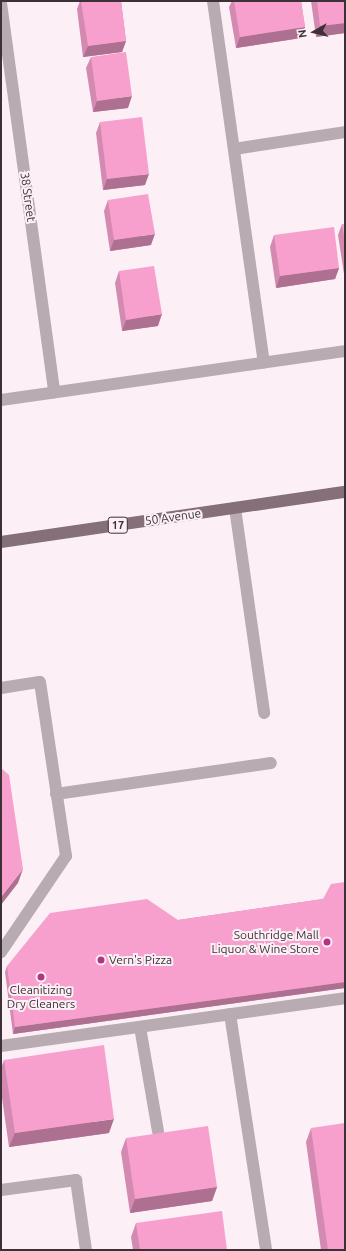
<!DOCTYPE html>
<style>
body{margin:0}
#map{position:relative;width:346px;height:1251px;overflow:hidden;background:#fcf0f6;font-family:Ubuntu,sans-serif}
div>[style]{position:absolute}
.minor>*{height:12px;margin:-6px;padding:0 6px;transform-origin:6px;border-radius:6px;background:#b8abb1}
.major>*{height:12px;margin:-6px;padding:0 6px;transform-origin:6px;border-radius:6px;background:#856f79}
.wall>*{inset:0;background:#d48ab0}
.shaded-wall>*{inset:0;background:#ad7090}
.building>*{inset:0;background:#f7a0cd}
.dots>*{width:11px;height:11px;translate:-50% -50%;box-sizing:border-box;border:2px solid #fcf0f6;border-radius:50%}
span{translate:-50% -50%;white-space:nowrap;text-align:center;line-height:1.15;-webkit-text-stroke:4px #fcf0f6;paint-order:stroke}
.shield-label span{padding:1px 3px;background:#fcf0f6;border:1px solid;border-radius:3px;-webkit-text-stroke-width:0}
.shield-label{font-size:11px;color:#3c3137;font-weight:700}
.street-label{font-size:12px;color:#3c3137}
.poi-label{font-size:12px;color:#3c3137}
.right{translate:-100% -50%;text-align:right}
.left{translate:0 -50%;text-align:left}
.frame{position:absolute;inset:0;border:2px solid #3c3137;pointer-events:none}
.north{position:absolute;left:294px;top:12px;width:40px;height:40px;-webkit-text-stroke:3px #fcf0f6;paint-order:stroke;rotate:262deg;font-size:11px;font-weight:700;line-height:16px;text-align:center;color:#3c3137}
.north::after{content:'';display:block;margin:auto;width:14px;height:18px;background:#3c3137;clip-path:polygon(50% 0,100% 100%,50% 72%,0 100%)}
</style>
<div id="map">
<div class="minor">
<i style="left:213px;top:1px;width:365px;rotate:82deg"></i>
<i style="left:1px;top:3px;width:393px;rotate:82.2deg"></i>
<i style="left:234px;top:149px;width:112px;rotate:-8.7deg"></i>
<i style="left:1px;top:400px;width:347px;rotate:-8.1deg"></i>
<i style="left:235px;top:508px;width:207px;rotate:81.9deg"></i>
<i style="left:1px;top:688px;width:39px;rotate:-9deg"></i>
<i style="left:40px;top:682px;width:176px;rotate:81.5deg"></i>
<i style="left:66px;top:856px;width:116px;rotate:124.1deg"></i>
<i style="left:56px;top:794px;width:217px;rotate:-8.2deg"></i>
<i style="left:230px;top:1014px;width:239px;rotate:81.3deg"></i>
<i style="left:140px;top:1027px;width:106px;rotate:80.2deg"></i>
<i style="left:1px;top:1046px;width:347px;rotate:-7.9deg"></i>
<i style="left:1px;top:1190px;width:76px;rotate:-7.6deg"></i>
<i style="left:76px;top:1180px;width:71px;rotate:81.9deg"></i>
</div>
<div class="major">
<i style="left:1px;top:542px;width:348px;rotate:-8.3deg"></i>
</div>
<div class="wall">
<i style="clip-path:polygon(80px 1px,121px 1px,126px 41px,122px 52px,83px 57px,77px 9px)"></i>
<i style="clip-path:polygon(232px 1px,301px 1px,305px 27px,301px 38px,236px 48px,229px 7px)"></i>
<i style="clip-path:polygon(311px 1px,345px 1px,345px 33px,316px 37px)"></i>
<i style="clip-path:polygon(91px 57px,128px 108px,93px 112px,86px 68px)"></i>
<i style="clip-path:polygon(100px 122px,145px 185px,103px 190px,96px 133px)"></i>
<i style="clip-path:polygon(108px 200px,151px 245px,110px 251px,104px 211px)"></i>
<i style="clip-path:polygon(342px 224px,345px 224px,345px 274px,344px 274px,338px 235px)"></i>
<i style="clip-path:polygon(274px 235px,339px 268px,335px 279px,276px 288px,270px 247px)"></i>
<i style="clip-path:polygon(119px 271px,158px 326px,122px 331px,115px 283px)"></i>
<i style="clip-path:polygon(345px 882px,345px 988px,13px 1034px,5px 972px,7px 966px,178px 920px,323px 899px)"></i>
<i style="clip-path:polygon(4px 1060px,109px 1133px,9px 1147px,1px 1091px,1px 1068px)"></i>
<i style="clip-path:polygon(311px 1128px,345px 1250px,321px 1250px,306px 1142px)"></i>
<i style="clip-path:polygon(126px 1138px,217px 1187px,212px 1201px,130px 1213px,121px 1152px)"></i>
<i style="clip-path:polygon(136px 1223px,227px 1250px,133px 1250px,131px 1237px)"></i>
</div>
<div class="shaded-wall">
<i style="clip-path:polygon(345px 23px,345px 33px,316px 37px,320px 26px)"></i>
<i style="clip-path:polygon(305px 27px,301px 38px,236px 48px,240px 37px)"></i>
<i style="clip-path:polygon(126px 41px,122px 52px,83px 57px,88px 46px)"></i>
<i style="clip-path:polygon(132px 96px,128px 108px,93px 112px,97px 101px)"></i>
<i style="clip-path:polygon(149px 174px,145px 185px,103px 190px,107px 179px)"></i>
<i style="clip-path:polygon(155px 234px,151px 245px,110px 251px,114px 240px)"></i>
<i style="clip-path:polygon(339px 268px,335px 279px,276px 288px,280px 276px)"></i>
<i style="clip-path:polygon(162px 314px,158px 326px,122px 331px,126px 320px)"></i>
<i style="clip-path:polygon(23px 869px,18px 883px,1px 905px,1px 897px)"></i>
<i style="clip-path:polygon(345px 982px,345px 988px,13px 1034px,15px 1027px)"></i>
<i style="clip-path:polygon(114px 1119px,109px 1133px,9px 1147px,15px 1133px)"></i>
<i style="clip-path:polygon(217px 1187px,212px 1201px,130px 1213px,135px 1199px)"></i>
</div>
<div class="building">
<i style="clip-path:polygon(81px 1px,121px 1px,126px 41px,88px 46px)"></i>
<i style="clip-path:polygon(234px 1px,301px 1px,305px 27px,240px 37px)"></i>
<i style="clip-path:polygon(317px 1px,345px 1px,345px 23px,320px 26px)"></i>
<i style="clip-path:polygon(126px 52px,132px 96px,97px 101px,91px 57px)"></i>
<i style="clip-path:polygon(142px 117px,149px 174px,107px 179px,100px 122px)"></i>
<i style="clip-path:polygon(148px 194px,155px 234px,114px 240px,108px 200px)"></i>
<i style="clip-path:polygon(342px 224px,345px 224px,345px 244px)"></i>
<i style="clip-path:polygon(334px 227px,339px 268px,280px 276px,274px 235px)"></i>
<i style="clip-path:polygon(154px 266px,162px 314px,126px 320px,119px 271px)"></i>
<i style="clip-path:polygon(1px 768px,9px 775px,23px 869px,1px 897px)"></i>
<i style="clip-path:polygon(345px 882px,345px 982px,15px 1027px,7px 966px,50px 913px,147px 899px,178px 920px,323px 899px,331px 884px)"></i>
<i style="clip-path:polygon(104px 1045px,114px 1119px,15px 1133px,4px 1060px)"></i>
<i style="clip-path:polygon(345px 1123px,345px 1250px,328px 1250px,311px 1128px)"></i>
<i style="clip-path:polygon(208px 1126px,217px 1187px,135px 1199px,126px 1138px)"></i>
<i style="clip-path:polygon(222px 1211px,227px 1250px,140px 1250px,136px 1223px)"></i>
</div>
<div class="dots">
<i style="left:327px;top:942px;background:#b33482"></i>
<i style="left:101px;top:960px;background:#b33482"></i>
<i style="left:41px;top:977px;background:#b33482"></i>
</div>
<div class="shield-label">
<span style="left:118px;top:525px">17</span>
</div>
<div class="street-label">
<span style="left:28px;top:197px;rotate:82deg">38 Street</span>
<span style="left:173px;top:517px;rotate:-8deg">50 Avenue</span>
</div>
<div class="poi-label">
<span class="right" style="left:319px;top:942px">Southridge Mall<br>Liquor &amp; Wine Store</span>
<span class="left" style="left:109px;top:960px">Vern's Pizza</span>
<span style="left:41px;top:997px">Cleanitizing<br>Dry Cleaners</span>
</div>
<div class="frame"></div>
<div class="north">N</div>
</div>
